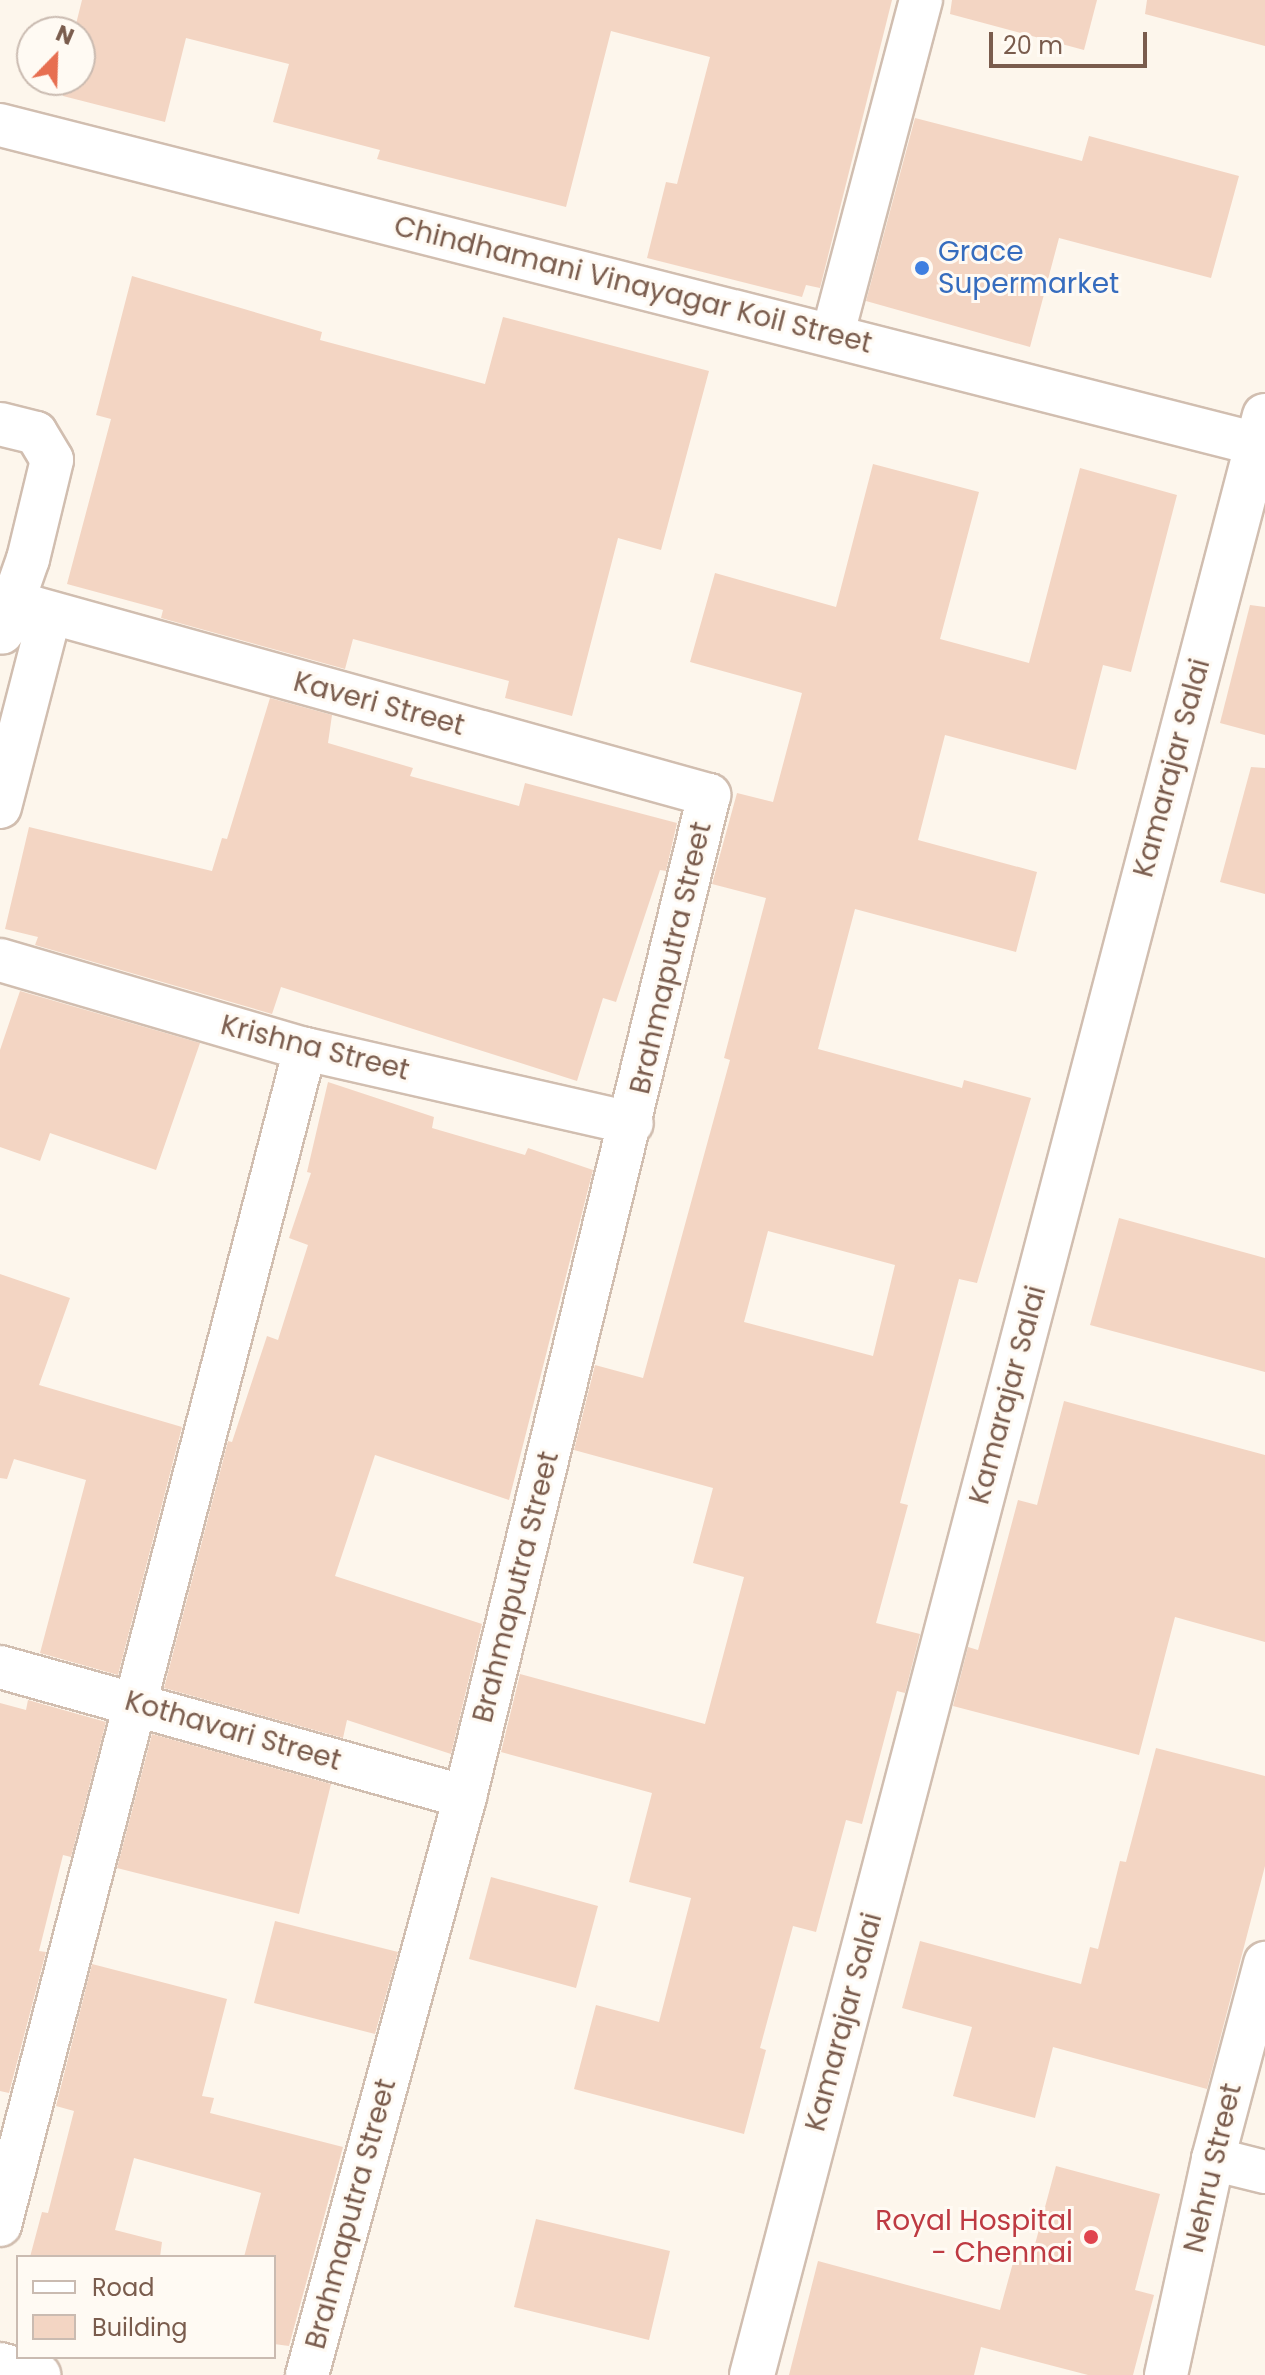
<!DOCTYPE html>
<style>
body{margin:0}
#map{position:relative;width:1265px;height:2375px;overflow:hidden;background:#fdf6ec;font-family:Poppins,sans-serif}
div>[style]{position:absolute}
.building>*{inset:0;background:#f3d5c3}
.roads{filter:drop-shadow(2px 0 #d1beb0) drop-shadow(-2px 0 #d1beb0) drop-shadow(0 2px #d1beb0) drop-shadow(0 -2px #d1beb0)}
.street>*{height:42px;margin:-21px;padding:0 21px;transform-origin:21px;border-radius:21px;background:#fff}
.secondary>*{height:44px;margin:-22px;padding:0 22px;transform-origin:22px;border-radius:22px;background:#fff}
.dots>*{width:22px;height:22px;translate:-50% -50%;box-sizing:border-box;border:4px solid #fffaf3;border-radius:50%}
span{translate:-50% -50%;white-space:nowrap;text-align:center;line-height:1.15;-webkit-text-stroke:6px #fffaf3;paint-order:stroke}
.shop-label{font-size:28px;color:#366cbe}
.left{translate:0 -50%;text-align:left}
.street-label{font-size:28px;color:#7a5c4d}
.health-label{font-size:28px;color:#be3a42}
.right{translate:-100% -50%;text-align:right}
.legend{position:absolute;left:16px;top:2255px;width:260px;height:104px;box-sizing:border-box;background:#fffaf3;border:2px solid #cabbb1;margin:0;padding:10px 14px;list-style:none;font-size:24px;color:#7a5c4d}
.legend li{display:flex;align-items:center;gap:16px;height:40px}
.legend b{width:40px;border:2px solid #cabbb1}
.north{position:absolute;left:16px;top:16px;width:80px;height:80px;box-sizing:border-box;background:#fffaf3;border:2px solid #cabbb1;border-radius:50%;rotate:23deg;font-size:22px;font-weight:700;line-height:32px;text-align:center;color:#7a5c4d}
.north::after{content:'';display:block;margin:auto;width:28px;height:36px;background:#e76f51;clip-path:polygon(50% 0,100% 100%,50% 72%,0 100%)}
.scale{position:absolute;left:989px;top:32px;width:158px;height:36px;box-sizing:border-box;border:4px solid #7a5c4d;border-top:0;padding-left:10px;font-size:24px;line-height:28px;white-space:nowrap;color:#7a5c4d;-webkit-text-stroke:6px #fffaf3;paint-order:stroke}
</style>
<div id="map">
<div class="building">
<i style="clip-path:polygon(82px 0,892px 0,820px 288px,806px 285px,802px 297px,647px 258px,666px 182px,677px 184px,710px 57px,611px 31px,566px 207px,377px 159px,380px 150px,273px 122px,289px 64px,186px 38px,165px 122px,63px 96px,63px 80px,80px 80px,80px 32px,74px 32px)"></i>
<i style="clip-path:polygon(952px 0,1097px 0,1084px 50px,950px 14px)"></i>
<i style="clip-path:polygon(1147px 0,1265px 0,1265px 46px,1145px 14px)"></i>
<i style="clip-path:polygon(915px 118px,1082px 161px,1089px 136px,1239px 176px,1211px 278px,1059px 238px,1030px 347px,866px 301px)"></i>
<i style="clip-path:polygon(132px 276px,322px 332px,320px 340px,485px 384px,503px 317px,709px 371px,661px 550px,618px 538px,572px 716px,505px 698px,509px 681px,353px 639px,345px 669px,161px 618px,163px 610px,67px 584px,111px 419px,96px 415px)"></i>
<i style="clip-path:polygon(evenodd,873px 464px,979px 492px,940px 639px,1029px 663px,1080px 468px,1177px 495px,1131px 672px,1103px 665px,1076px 770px,945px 735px,918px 840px,1037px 872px,1016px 952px,855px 909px,818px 1049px,962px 1088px,964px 1080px,1031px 1098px,977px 1283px,959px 1279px,900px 1503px,908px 1505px,876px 1623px,920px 1634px,905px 1693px,897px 1691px,862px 1824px,846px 1820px,816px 1932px,793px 1926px,760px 2048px,766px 2050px,744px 2134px,574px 2089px,596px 2005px,659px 2022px,691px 1898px,629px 1882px,652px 1793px,501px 1752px,520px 1674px,705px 1724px,744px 1577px,693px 1563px,713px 1488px,574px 1450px,595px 1365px,643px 1378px,730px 1060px,724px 1058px,766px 898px,712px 884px,737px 793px,773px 802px,802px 693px,690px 662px,715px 573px,836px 607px,873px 464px,768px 1231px,895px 1265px,873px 1356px,744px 1322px,768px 1231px)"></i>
<i style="clip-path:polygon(1250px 605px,1265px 607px,1265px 735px,1220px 723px)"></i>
<i style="clip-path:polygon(270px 698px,332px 715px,328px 743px,413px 768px,410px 776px,519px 806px,525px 783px,677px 823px,666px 871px,660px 870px,616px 1002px,603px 998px,577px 1081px,281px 987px,272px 1014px,35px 945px,38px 937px,5px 929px,29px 827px,212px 871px,222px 838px,227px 839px)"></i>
<i style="clip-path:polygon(1251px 767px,1265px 768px,1265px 894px,1220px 882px)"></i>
<i style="clip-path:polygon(20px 991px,200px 1043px,156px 1170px,50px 1133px,40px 1161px,0 1147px,0 1050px)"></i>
<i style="clip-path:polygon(328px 1082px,434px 1117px,432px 1128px,525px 1155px,528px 1148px,593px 1170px,509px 1500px,375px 1455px,335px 1576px,482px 1624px,451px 1754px,347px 1720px,343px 1738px,164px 1688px,228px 1441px,232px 1442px,267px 1336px,278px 1340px,308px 1245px,289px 1238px,311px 1173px,307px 1172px)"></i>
<i style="clip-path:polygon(1119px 1218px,1265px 1258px,1265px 1372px,1090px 1325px)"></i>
<i style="clip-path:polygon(0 1274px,70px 1298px,39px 1385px,182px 1427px,118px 1675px,40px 1653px,86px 1480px,14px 1459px,7px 1479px,0 1478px)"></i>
<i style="clip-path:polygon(1064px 1401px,1265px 1455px,1265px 1642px,1175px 1617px,1139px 1755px,953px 1706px,968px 1647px,978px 1650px,1018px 1500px,1037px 1505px)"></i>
<i style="clip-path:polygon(28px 1700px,106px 1722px,71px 1857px,63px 1855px,39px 1951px,46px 1952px,9px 2093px,0 2091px,0 1703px,26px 1710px)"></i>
<i style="clip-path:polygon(152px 1734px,331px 1784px,299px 1914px,117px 1868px)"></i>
<i style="clip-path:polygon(1156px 1748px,1265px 1776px,1265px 1866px,1207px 2089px,1053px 2047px,1035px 2118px,953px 2096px,972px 2027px,902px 2008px,920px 1941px,1081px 1984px,1090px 1947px,1098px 1949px,1120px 1861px,1126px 1862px)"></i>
<i style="clip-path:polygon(491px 1877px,598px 1906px,576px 1988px,469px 1959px)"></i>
<i style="clip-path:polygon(275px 1921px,398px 1952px,375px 2034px,254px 2003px)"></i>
<i style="clip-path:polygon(92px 1964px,227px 1999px,202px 2096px,214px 2098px,210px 2113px,343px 2147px,289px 2346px,274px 2344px,274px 2257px,244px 2257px,261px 2193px,134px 2158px,115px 2230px,162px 2242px,160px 2257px,30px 2257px,42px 2212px,48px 2213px,74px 2111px,56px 2106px)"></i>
<i style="clip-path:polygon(1056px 2166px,1160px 2194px,1135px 2290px,1154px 2295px,1133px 2375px,1088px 2375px,981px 2347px,974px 2375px,789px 2375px,818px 2261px,1000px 2310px,1014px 2259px,1030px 2263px)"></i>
<i style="clip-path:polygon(536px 2219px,670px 2251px,649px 2340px,514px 2307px)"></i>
</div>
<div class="roads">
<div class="street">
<i style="left:0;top:125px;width:1305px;rotate:14.24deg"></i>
<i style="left:833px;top:333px;width:344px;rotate:-75.2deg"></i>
<i style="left:0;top:424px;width:37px;rotate:14deg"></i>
<i style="left:36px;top:433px;width:31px;rotate:59deg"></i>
<i style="left:52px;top:460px;width:102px;rotate:103.6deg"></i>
<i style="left:28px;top:559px;width:78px;rotate:109.4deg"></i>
<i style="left:0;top:632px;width:40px;rotate:-39deg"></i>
<i style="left:31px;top:607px;width:704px;rotate:15.5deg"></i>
<i style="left:709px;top:795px;width:1031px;rotate:103.69deg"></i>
<i style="left:465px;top:1797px;width:599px;rotate:105.29deg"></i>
<i style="left:0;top:807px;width:200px;rotate:-75.5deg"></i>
<i style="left:0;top:960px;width:318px;rotate:16.3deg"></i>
<i style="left:305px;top:1049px;width:335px;rotate:12.8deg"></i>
<i style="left:0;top:1667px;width:483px;rotate:15.6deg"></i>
<i style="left:1213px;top:2159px;width:54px;rotate:14deg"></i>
<i style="left:0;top:2225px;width:1215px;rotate:-75.46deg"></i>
<i style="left:0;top:2364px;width:41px;rotate:15.8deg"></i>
<i style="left:1166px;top:2375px;width:221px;rotate:-77.7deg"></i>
<i style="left:1213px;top:2159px;width:203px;rotate:-75.1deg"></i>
</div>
<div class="secondary">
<i style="left:752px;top:2375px;width:2025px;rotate:-75.33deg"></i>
</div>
</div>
<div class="dots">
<i style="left:922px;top:268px;background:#3f7fe0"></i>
<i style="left:1091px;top:2237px;background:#e0444e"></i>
</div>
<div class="shop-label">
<span class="left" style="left:938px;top:268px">Grace<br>Supermarket</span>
</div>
<div class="street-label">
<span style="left:633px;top:285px;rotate:14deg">Chindhamani Vinayagar Koil Street</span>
<span style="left:379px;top:704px;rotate:15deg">Kaveri Street</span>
<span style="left:1172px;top:768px;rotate:-75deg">Kamarajar Salai</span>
<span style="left:671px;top:958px;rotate:-77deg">Brahmaputra Street</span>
<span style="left:315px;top:1048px;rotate:14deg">Krishna Street</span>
<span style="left:1008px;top:1395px;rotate:-75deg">Kamarajar Salai</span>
<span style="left:516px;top:1587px;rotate:-76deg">Brahmaputra Street</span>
<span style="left:233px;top:1731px;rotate:16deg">Kothavari Street</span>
<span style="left:844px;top:2022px;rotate:-75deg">Kamarajar Salai</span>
<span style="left:1213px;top:2168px;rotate:-77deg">Nehru Street</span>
<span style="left:351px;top:2214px;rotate:-75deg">Brahmaputra Street</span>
</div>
<div class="health-label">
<span class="right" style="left:1073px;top:2237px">Royal Hospital<br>- Chennai</span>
</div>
<ul class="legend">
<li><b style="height:10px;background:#fff"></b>Road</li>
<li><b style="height:22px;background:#f3d5c3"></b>Building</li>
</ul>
<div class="north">N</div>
<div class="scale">20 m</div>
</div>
